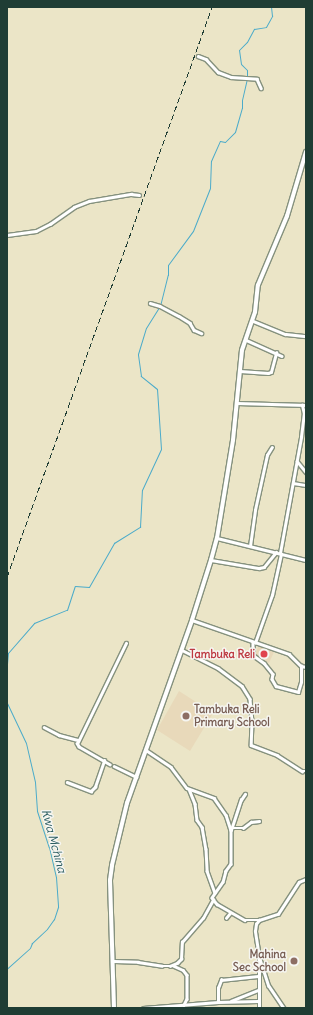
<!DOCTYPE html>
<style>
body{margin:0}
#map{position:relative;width:313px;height:1015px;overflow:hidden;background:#ebe5c7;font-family:Delius,sans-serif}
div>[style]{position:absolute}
.built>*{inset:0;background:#e8d9ba}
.stream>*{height:1px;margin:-0.5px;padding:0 0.5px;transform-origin:0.5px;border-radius:0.5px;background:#4babca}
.roads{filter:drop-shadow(1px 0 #85917e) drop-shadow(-1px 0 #85917e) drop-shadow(0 1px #85917e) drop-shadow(0 -1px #85917e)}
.street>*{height:2.5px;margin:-1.25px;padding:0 1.25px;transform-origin:1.25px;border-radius:1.25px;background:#fff}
.secondary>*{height:4px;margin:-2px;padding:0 2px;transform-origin:2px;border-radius:2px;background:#fff}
.rail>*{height:1px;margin-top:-0.5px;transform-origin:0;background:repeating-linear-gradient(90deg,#1f3d34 0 6px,transparent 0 9px)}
.dots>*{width:11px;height:11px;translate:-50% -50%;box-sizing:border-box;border:2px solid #f6f6f2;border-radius:50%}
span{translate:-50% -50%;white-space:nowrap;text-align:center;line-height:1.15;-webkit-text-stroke:3px #f6f6f2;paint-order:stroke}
.health-label{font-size:11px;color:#be3a42;font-weight:700}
.right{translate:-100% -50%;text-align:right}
.education-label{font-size:11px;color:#785e54;font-weight:700}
.left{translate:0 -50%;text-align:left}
.water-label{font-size:12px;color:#2c5e61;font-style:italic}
.frame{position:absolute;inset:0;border:8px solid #1f3d34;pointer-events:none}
</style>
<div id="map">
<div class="built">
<i style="clip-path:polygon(259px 645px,274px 652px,269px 663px,254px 656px)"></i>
<i style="clip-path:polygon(179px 691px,213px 713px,190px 751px,157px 730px)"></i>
</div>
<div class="stream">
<i style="left:7px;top:664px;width:11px;rotate:-85deg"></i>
<i style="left:8px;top:653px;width:40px;rotate:-49deg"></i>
<i style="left:34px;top:623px;width:35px;rotate:-22deg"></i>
<i style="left:67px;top:610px;width:25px;rotate:-72deg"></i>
<i style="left:75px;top:586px;width:14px;rotate:4deg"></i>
<i style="left:89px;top:587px;width:51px;rotate:-60.4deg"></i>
<i style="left:114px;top:543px;width:31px;rotate:-32deg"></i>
<i style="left:140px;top:527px;width:37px;rotate:-87deg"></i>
<i style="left:142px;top:490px;width:45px;rotate:-65.1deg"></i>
<i style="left:161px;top:449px;width:60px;rotate:-93.8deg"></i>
<i style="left:157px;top:389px;width:21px;rotate:-141deg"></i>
<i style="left:141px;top:376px;width:22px;rotate:-98deg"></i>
<i style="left:138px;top:354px;width:27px;rotate:-73deg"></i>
<i style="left:146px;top:328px;width:26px;rotate:-58deg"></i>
<i style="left:160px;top:306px;width:32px;rotate:-76deg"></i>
<i style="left:168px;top:275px;width:10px;rotate:-90deg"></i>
<i style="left:168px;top:265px;width:42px;rotate:-53.7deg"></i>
<i style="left:193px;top:231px;width:46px;rotate:-68.4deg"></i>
<i style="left:210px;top:188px;width:27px;rotate:-88deg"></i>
<i style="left:211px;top:161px;width:22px;rotate:-66deg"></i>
<i style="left:220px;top:141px;width:5px;rotate:11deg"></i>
<i style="left:225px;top:142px;width:14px;rotate:-45deg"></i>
<i style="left:235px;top:132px;width:25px;rotate:-74deg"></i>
<i style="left:242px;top:108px;width:8px;rotate:-90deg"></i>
<i style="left:242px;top:100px;width:23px;rotate:-77deg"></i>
<i style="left:247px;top:78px;width:8px;rotate:-90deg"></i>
<i style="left:247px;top:70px;width:8px;rotate:-135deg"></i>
<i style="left:241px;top:64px;width:14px;rotate:-98deg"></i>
<i style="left:239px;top:50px;width:11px;rotate:-45deg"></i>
<i style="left:247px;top:42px;width:15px;rotate:-62deg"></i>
<i style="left:254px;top:29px;width:12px;rotate:-9deg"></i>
<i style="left:266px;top:27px;width:13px;rotate:-61deg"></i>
<i style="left:272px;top:16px;width:9px;rotate:-96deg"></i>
<i style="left:7px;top:703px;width:44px;rotate:64.6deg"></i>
<i style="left:26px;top:743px;width:40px;rotate:77deg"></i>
<i style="left:35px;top:782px;width:29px;rotate:86deg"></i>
<i style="left:37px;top:811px;width:38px;rotate:72deg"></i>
<i style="left:49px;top:847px;width:31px;rotate:77deg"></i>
<i style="left:56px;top:877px;width:30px;rotate:86deg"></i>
<i style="left:58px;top:907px;width:13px;rotate:108deg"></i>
<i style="left:54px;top:919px;width:12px;rotate:125deg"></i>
<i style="left:47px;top:929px;width:21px;rotate:137deg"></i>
<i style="left:32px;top:943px;width:5px;rotate:112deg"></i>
<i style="left:30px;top:948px;width:31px;rotate:138deg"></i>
</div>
<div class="roads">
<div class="street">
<i style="left:198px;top:56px;width:9px;rotate:21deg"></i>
<i style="left:206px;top:59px;width:18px;rotate:47deg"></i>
<i style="left:218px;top:72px;width:14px;rotate:21deg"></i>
<i style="left:231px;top:77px;width:26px;rotate:4deg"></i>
<i style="left:257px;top:79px;width:10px;rotate:66deg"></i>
<i style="left:7px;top:235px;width:29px;rotate:-8deg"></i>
<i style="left:36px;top:231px;width:16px;rotate:-27deg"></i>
<i style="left:50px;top:224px;width:29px;rotate:-35deg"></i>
<i style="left:74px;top:207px;width:16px;rotate:-22deg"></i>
<i style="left:89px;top:201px;width:43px;rotate:-9.5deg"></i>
<i style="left:131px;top:194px;width:8px;rotate:7deg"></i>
<i style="left:150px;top:303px;width:10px;rotate:17deg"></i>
<i style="left:160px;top:306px;width:21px;rotate:28deg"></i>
<i style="left:179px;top:316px;width:13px;rotate:32deg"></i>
<i style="left:190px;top:323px;width:8px;rotate:60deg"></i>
<i style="left:194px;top:330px;width:8px;rotate:23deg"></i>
<i style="left:253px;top:321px;width:35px;rotate:22deg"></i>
<i style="left:286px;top:334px;width:20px;rotate:6deg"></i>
<i style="left:246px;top:340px;width:39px;rotate:24deg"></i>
<i style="left:240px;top:371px;width:28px;rotate:4deg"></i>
<i style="left:268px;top:373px;width:3px;rotate:-18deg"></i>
<i style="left:271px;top:372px;width:20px;rotate:-75deg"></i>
<i style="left:237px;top:403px;width:69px;rotate:1.7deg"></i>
<i style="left:297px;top:461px;width:14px;rotate:51deg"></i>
<i style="left:293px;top:483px;width:13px;rotate:9deg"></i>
<i style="left:217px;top:538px;width:92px;rotate:13.9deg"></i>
<i style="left:250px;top:546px;width:36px;rotate:-82deg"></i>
<i style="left:255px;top:510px;width:56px;rotate:-77.7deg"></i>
<i style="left:267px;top:455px;width:9px;rotate:-58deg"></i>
<i style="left:280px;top:553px;width:118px;rotate:-79.7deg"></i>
<i style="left:301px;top:437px;width:23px;rotate:-83deg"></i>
<i style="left:304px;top:414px;width:9px;rotate:-103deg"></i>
<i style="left:211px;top:560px;width:49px;rotate:9.5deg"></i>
<i style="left:259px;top:568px;width:5px;rotate:-11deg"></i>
<i style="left:264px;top:567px;width:19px;rotate:-51deg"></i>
<i style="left:192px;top:620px;width:103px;rotate:19.3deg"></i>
<i style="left:289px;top:654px;width:17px;rotate:45deg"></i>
<i style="left:301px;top:666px;width:5px;rotate:11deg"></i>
<i style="left:253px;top:642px;width:13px;rotate:90deg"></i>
<i style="left:253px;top:655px;width:14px;rotate:36deg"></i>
<i style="left:264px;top:663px;width:14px;rotate:51deg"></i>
<i style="left:273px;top:674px;width:5px;rotate:101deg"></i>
<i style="left:272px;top:679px;width:8px;rotate:60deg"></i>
<i style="left:276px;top:686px;width:23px;rotate:15deg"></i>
<i style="left:298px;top:692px;width:10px;rotate:-73deg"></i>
<i style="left:301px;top:682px;width:16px;rotate:-90deg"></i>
<i style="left:255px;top:643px;width:51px;rotate:-70.5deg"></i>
<i style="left:272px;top:595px;width:42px;rotate:-77.6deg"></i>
<i style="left:182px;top:650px;width:40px;rotate:26.6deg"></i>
<i style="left:218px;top:668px;width:30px;rotate:37deg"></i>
<i style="left:242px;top:686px;width:15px;rotate:58deg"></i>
<i style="left:250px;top:699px;width:22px;rotate:85deg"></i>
<i style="left:252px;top:721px;width:24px;rotate:92deg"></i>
<i style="left:251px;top:745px;width:28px;rotate:21deg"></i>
<i style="left:277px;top:755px;width:30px;rotate:33deg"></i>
<i style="left:302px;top:771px;width:4px"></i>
<i style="left:44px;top:727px;width:17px;rotate:28deg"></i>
<i style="left:59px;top:735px;width:20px;rotate:15deg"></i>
<i style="left:146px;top:750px;width:30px;rotate:34deg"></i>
<i style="left:171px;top:767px;width:26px;rotate:53deg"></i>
<i style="left:187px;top:788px;width:29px;rotate:20deg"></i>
<i style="left:214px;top:798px;width:21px;rotate:55deg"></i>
<i style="left:226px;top:815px;width:16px;rotate:72deg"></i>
<i style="left:231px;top:830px;width:34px;rotate:90deg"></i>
<i style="left:231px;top:864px;width:9px;rotate:126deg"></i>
<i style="left:226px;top:871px;width:11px;rotate:105deg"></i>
<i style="left:223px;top:882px;width:19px;rotate:125deg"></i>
<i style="left:212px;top:898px;width:8px;rotate:50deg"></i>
<i style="left:217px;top:904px;width:32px;rotate:30deg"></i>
<i style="left:245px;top:920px;width:14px"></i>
<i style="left:110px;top:765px;width:36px;rotate:-150deg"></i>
<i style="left:79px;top:747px;width:4px;rotate:-124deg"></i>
<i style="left:77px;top:744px;width:112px;rotate:-64.1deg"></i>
<i style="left:114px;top:766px;width:25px;rotate:26deg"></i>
<i style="left:67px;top:782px;width:26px;rotate:21deg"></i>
<i style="left:91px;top:791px;width:6px;rotate:-45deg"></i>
<i style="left:95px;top:787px;width:28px;rotate:-71deg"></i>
<i style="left:189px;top:789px;width:16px;rotate:68deg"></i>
<i style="left:195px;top:804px;width:16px;rotate:83deg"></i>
<i style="left:197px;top:820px;width:9px;rotate:54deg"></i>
<i style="left:202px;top:827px;width:22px;rotate:80deg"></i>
<i style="left:206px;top:849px;width:22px;rotate:87deg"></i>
<i style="left:207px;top:871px;width:23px;rotate:70deg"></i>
<i style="left:231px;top:828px;width:12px"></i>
<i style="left:243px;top:828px;width:10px;rotate:-37deg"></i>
<i style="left:251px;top:822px;width:8px;rotate:-7deg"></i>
<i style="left:231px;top:830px;width:32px;rotate:-72deg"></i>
<i style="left:241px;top:800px;width:7px;rotate:-56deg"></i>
<i style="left:226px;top:918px;width:6px;rotate:-51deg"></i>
<i style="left:260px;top:959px;width:28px;rotate:72deg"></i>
<i style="left:269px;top:986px;width:27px;rotate:56deg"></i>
<i style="left:114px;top:961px;width:24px;rotate:2deg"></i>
<i style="left:138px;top:962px;width:24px;rotate:9deg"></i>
<i style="left:162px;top:966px;width:8px"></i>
<i style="left:170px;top:966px;width:8px;rotate:-23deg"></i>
<i style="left:177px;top:963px;width:6px;rotate:-45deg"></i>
<i style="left:181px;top:959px;width:17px;rotate:-87deg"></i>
<i style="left:182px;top:942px;width:32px;rotate:-49deg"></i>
<i style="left:203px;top:918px;width:21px;rotate:-61deg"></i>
<i style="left:174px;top:966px;width:10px;rotate:24deg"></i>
<i style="left:183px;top:970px;width:6px;rotate:51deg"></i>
<i style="left:187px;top:975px;width:24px;rotate:90deg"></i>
<i style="left:187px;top:999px;width:7px;rotate:117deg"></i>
<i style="left:231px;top:1001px;width:29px;rotate:-22deg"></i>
<i style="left:218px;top:1002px;width:14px;rotate:-90deg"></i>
<i style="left:218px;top:988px;width:9px;rotate:-69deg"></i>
<i style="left:221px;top:980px;width:37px;rotate:-6deg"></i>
<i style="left:143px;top:1008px;width:75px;rotate:-4.6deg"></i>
<i style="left:218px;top:1002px;width:40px;rotate:-1.4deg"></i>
<i style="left:259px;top:1008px;width:51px;rotate:-90deg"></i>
<i style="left:259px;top:957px;width:26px;rotate:-99deg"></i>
<i style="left:255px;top:931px;width:7px;rotate:-82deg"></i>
<i style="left:256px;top:924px;width:5px;rotate:-53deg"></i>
<i style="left:259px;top:920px;width:20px;rotate:-18deg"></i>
<i style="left:278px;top:914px;width:38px;rotate:-57deg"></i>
<i style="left:299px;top:882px;width:8px;rotate:-23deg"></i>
</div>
<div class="secondary">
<i style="left:114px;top:1008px;width:128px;rotate:-91.8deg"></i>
<i style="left:110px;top:880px;width:15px;rotate:-82deg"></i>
<i style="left:112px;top:865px;width:64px;rotate:-76.4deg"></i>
<i style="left:127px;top:803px;width:194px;rotate:-70.4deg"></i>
<i style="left:192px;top:620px;width:63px;rotate:-72.4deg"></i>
<i style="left:211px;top:560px;width:23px;rotate:-75deg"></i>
<i style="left:217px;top:538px;width:99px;rotate:-80.7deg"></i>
<i style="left:233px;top:440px;width:90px;rotate:-84.3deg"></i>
<i style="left:242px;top:350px;width:40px;rotate:-71.1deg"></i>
<i style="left:255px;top:312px;width:27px;rotate:-84deg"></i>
<i style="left:258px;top:285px;width:75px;rotate:-67.2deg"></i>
<i style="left:287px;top:216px;width:67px;rotate:-73.5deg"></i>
</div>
</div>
<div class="rail">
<i style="left:7px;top:577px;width:606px;rotate:-70.22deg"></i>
</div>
<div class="dots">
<i style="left:264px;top:654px;background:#e0444e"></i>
<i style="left:186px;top:716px;background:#8d6e63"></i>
<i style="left:294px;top:961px;background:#8d6e63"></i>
</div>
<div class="health-label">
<span class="right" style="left:255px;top:654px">Tambuka Reli</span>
</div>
<div class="education-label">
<span class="left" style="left:194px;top:716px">Tambuka Reli<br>Primary School</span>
<span class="right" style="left:286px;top:961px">Mahina<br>Sec School</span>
</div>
<div class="water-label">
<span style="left:54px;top:841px;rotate:75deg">Kwa Mchina</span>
</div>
<div class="frame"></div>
</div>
